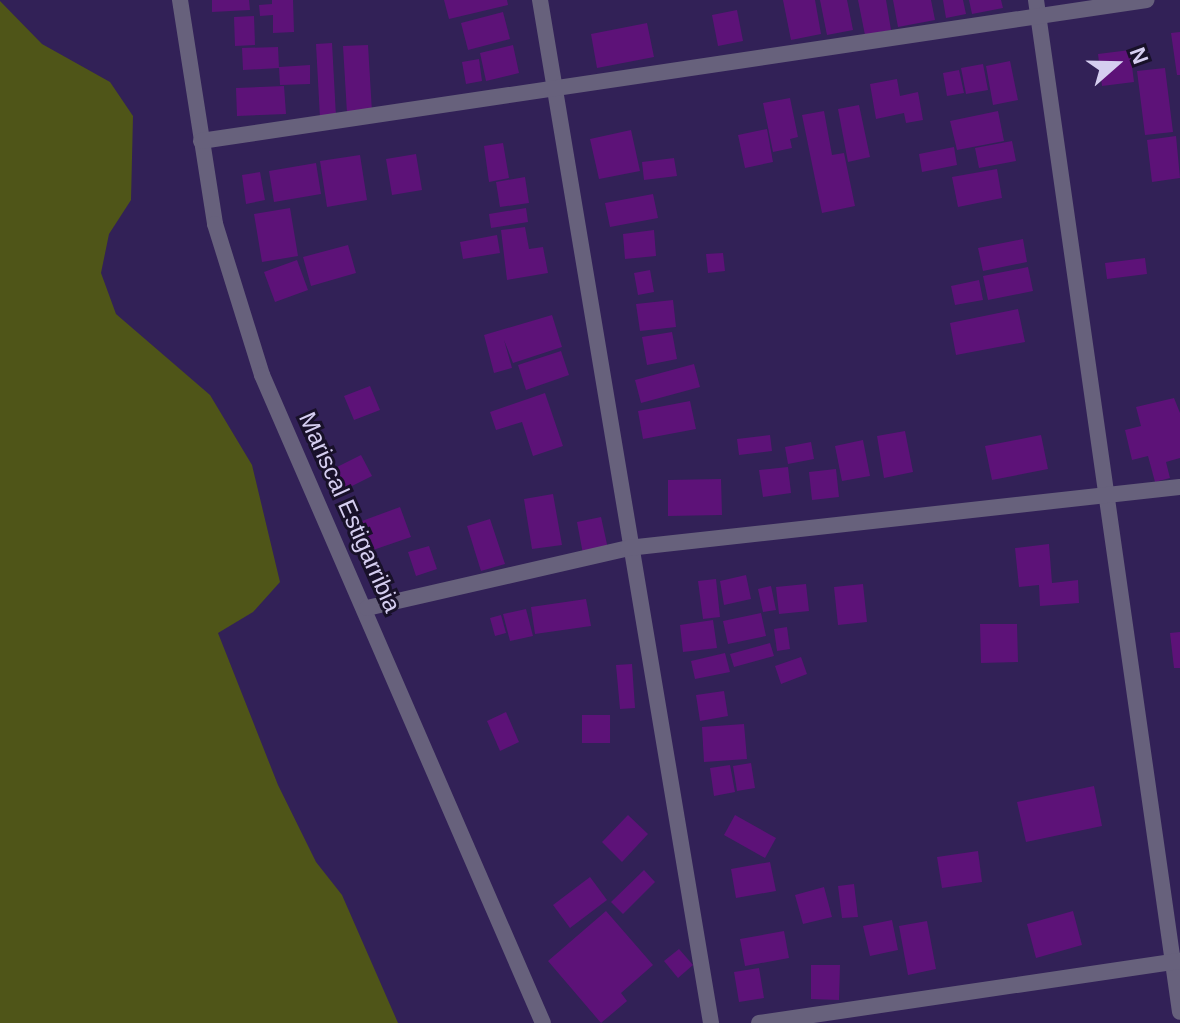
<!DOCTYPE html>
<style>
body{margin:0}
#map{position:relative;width:1180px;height:1023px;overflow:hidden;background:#322157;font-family:Arial,sans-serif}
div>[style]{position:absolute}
.green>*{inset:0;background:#4f5518}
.building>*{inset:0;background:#5d1278}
.minor>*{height:16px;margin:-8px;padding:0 8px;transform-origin:8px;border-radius:8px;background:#67617c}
span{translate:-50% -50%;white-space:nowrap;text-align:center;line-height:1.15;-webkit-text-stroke:6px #181129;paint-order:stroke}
.street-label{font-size:24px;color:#d5cef0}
.north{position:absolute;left:1076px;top:24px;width:80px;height:80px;-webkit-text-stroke:6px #181129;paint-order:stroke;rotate:70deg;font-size:22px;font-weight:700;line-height:32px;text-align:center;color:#d5cef0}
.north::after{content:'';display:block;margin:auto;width:28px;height:36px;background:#d5cef0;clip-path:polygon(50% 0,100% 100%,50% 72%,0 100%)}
</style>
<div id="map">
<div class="green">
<i style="clip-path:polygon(0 1px,42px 44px,110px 82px,133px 116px,131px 200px,109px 234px,101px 273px,116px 314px,210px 395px,252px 465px,280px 582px,253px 612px,218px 633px,278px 785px,316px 862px,342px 895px,398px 1023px,0 1023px)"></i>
</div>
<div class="building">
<i style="clip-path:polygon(212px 0,249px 0,250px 10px,212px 12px)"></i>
<i style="clip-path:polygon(272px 0,293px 0,294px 32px,273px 33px,273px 15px,260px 16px,259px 5px,272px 4px)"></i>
<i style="clip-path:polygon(444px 0,507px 0,508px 5px,449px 19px)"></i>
<i style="clip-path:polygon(783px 0,815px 0,821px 34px,791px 40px)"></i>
<i style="clip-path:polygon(820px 0,847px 0,853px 30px,827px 35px)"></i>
<i style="clip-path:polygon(858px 0,886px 0,891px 30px,865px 35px)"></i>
<i style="clip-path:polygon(893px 0,931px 0,935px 20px,898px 27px)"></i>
<i style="clip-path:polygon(943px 0,963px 0,966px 14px,946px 18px)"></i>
<i style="clip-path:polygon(969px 0,1001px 0,1003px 8px,972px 14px)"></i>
<i style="clip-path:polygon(737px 10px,743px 41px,718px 46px,712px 15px)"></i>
<i style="clip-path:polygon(503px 12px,510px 39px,468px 50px,461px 23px)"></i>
<i style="clip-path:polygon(254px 16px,255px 45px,235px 46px,234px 17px)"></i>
<i style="clip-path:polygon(647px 23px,654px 57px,597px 68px,591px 34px)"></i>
<i style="clip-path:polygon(1180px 32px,1180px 75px,1177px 75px,1171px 33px)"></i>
<i style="clip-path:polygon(332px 43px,336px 117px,320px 118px,316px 44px)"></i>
<i style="clip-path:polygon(368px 45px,372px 112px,347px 113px,343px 46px)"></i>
<i style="clip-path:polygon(513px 45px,519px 73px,486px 81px,480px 53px)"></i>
<i style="clip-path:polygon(278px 47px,279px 68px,243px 70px,242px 48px)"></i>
<i style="clip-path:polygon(1130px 50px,1134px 82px,1102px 86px,1098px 54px)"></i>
<i style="clip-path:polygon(479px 59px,482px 81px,466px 84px,462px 62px)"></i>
<i style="clip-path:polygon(1010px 61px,1018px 100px,993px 105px,986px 66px)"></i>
<i style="clip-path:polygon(983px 64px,988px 90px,966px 94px,961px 68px)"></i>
<i style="clip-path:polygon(310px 65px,310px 84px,280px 85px,279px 67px)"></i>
<i style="clip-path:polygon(1165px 68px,1173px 132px,1145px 135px,1137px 71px)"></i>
<i style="clip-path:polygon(959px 70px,964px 93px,947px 96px,943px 73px)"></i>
<i style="clip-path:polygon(897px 79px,900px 96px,918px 92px,923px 120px,906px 123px,904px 113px,876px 119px,870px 84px)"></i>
<i style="clip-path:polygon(284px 86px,286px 114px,237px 116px,236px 88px)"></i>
<i style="clip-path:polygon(790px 98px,798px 137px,790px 139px,792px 148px,773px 152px,763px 103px)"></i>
<i style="clip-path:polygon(859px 105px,870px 157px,848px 162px,838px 109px)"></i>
<i style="clip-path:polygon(824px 111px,832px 155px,844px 153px,855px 206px,822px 213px,802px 115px)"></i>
<i style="clip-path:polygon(998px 111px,1004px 141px,957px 150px,950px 121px)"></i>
<i style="clip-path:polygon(767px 129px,773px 162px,745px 168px,738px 135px)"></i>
<i style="clip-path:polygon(631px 130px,640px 171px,599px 179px,590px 139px)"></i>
<i style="clip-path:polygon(1176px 136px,1180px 178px,1152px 182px,1147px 140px)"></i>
<i style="clip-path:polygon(1012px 141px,1016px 161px,979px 168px,975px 148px)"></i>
<i style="clip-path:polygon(503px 143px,509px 178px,489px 182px,484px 146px)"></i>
<i style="clip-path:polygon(954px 147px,957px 165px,922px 172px,919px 154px)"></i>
<i style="clip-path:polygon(416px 154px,422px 190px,392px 195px,386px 159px)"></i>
<i style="clip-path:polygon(360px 155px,367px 200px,327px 207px,320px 161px)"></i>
<i style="clip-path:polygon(674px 158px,677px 176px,644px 180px,642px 162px)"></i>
<i style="clip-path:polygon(316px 163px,321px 194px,274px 202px,269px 171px)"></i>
<i style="clip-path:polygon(997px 169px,1002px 198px,958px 207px,952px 177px)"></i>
<i style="clip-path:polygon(260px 172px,265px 200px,246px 204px,242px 175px)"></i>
<i style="clip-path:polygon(525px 177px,529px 203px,500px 207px,496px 182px)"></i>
<i style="clip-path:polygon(653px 194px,658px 218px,610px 227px,605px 203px)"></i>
<i style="clip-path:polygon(290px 208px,298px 256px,262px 262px,254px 214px)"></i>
<i style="clip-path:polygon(526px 208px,528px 222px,491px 228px,489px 214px)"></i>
<i style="clip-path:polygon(525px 227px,529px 249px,543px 247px,548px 273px,507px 280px,501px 230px)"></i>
<i style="clip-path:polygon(654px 230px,656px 256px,625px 259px,623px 234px)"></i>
<i style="clip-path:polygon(497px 235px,500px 253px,463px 259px,460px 242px)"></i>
<i style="clip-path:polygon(1023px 239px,1027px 262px,983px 271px,978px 248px)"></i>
<i style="clip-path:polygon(348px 245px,356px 273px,311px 286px,303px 257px)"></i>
<i style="clip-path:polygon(723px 253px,725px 271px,708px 273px,706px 254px)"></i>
<i style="clip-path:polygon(1145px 258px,1147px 274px,1107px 279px,1105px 263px)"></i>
<i style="clip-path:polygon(297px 260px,308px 290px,275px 302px,264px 272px)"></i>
<i style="clip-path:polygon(1028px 267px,1033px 291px,988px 300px,983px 276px)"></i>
<i style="clip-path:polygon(650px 270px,654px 292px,638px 295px,634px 273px)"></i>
<i style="clip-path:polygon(979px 280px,983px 300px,955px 305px,951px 286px)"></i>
<i style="clip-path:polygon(673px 300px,676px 327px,640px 331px,636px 304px)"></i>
<i style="clip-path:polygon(1018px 309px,1025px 342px,956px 355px,950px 323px)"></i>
<i style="clip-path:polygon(552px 315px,562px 347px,513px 363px,504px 340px,512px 368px,494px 373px,484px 335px)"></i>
<i style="clip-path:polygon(672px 332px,677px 359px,647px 365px,642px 337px)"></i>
<i style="clip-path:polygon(561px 351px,569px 375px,526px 390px,518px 365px)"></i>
<i style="clip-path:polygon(694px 364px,700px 387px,641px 403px,635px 380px)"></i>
<i style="clip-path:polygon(370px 386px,380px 410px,354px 420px,344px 396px)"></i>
<i style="clip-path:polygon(545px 393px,563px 446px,533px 456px,522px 422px,496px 430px,490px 412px)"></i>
<i style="clip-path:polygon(1174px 398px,1180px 413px,1180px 458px,1166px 462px,1170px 478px,1155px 482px,1148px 456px,1132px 460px,1125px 430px,1141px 426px,1136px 407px)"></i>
<i style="clip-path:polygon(690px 401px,696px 429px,643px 439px,638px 411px)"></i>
<i style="clip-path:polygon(905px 431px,913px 472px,884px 478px,877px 436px)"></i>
<i style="clip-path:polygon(770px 435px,772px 451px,739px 455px,737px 439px)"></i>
<i style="clip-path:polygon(1041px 435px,1048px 469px,992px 480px,985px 446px)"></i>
<i style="clip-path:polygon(863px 440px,870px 476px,842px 481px,835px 446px)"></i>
<i style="clip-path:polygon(811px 442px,814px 459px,788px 464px,785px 447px)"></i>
<i style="clip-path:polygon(361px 455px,372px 476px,346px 489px,335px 468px)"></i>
<i style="clip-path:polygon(788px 467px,791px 493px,763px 497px,759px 470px)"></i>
<i style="clip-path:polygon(836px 469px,839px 497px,812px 500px,809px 472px)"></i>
<i style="clip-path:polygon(721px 479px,722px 515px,668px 516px,668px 480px)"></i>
<i style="clip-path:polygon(553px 494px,562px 545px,532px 549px,524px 499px)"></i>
<i style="clip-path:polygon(400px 507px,411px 537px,373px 550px,362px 521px)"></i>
<i style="clip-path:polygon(601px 517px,608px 549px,583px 554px,577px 522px)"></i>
<i style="clip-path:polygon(490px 519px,505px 564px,481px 571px,467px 526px)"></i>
<i style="clip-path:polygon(1049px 544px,1052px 583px,1078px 580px,1079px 603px,1040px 606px,1039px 585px,1019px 587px,1015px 548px)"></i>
<i style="clip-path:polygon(429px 546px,437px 569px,416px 576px,408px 552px)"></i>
<i style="clip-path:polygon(746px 575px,751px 599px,724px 605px,720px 581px)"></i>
<i style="clip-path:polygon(716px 579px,720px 617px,703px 619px,698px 581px)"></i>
<i style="clip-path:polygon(806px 584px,809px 611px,779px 614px,776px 587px)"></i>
<i style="clip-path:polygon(863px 584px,867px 622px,838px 625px,834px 587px)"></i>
<i style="clip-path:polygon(771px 586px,776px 610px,763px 612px,758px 589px)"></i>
<i style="clip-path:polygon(586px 599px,591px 626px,535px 634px,531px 607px)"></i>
<i style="clip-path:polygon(526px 609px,533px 636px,510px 641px,503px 614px)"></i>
<i style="clip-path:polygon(761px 613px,766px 636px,728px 644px,723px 621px)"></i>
<i style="clip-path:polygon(501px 615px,506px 633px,495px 636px,490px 618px)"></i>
<i style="clip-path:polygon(713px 620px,717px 648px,683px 652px,680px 625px)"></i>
<i style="clip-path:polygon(980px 624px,1017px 624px,1018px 662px,981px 663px)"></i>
<i style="clip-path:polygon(787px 627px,790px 649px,777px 651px,774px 629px)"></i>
<i style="clip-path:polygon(1180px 632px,1180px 668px,1174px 668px,1170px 633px)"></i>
<i style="clip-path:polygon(770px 643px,774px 656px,734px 667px,730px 654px)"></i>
<i style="clip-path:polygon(725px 653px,730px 672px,695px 679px,691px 661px)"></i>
<i style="clip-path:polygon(801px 657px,807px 674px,781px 684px,775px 666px)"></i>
<i style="clip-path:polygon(632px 664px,635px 708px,620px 709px,616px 665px)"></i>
<i style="clip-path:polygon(724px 691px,728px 716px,700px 721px,696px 695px)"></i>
<i style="clip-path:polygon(506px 712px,519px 742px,500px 751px,487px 721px)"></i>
<i style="clip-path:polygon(582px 715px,610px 715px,610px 743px,582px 743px)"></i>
<i style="clip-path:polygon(744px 724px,747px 759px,704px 762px,702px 727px)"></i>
<i style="clip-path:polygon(751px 763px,755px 788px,737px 791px,733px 766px)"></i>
<i style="clip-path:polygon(730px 765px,735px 792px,714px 796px,710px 768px)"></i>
<i style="clip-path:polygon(1094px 786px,1102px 826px,1026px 842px,1017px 802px)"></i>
<i style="clip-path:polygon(628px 815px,648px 834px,622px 862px,602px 842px)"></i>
<i style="clip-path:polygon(735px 815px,776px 838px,765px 858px,724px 835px)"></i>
<i style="clip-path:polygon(978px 851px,982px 882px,942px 888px,937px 857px)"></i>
<i style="clip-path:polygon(770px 862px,776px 891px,736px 898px,731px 869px)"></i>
<i style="clip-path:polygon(644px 870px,655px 882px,623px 914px,611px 902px)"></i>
<i style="clip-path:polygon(590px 877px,607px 900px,570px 928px,553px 905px)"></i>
<i style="clip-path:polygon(854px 884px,858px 917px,842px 918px,838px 886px)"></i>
<i style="clip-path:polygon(824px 887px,832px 917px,803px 924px,795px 895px)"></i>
<i style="clip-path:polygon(606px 911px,653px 965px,621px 993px,627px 1001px,601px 1023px,548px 961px)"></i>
<i style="clip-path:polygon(1073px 911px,1082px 945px,1036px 958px,1027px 924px)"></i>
<i style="clip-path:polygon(892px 920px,898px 950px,870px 956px,863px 926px)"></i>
<i style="clip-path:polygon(927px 921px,936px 969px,908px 975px,899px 926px)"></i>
<i style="clip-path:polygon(784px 931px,789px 958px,745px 966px,740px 939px)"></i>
<i style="clip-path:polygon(679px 949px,693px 965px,678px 978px,664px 961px)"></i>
<i style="clip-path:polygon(811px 965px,840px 965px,839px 1000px,811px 999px)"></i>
<i style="clip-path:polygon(759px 968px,764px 998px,739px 1002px,734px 972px)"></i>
</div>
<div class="minor">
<i style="left:180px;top:0;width:227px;rotate:81.1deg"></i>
<i style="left:215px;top:224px;width:158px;rotate:72.7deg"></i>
<i style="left:262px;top:375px;width:706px;rotate:66.56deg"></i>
<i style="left:540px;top:0;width:1037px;rotate:80.51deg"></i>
<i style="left:1036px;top:0;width:1022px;rotate:81.9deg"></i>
<i style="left:201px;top:141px;width:956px;rotate:-8.48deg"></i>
<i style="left:367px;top:608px;width:268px;rotate:-12.9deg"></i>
<i style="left:628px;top:548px;width:555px;rotate:-6.31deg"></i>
<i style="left:759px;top:1023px;width:426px;rotate:-8.4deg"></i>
</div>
<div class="street-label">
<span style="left:350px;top:512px;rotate:66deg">Mariscal Estigarribia</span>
</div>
<div class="north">N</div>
</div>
